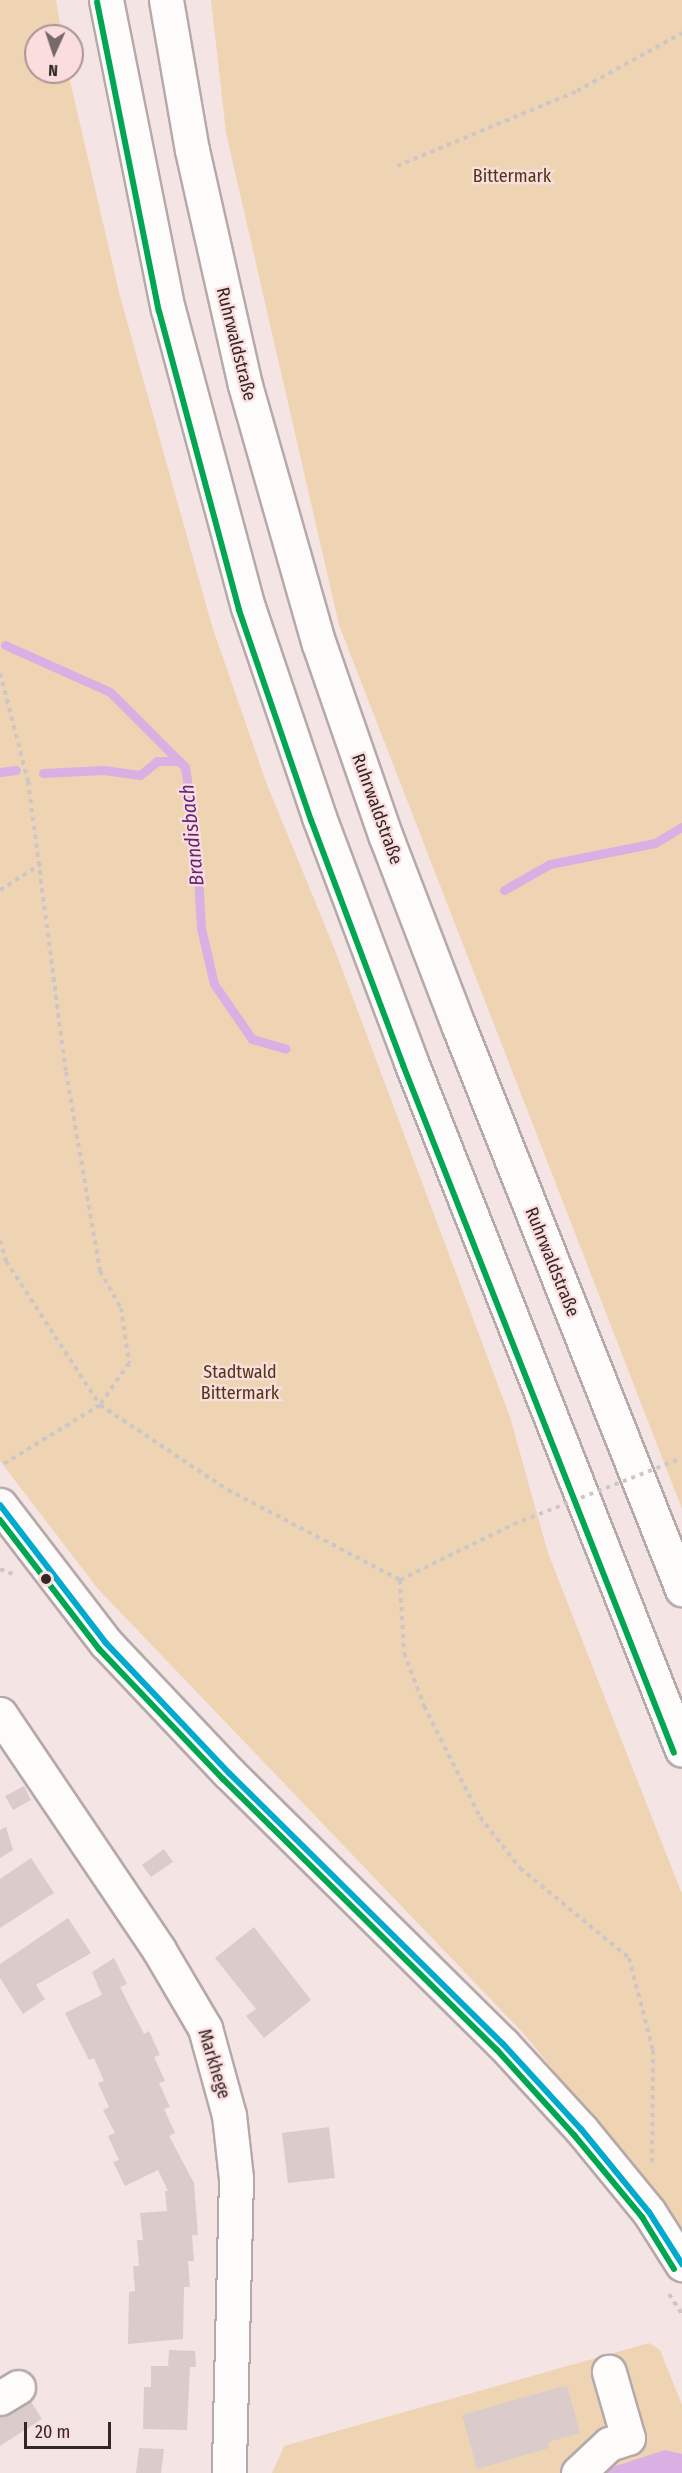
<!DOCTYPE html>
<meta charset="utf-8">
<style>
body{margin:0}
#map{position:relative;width:682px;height:2473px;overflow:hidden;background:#f5e4e4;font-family:"Fira Sans Condensed",sans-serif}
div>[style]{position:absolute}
.green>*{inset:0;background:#efd4b4}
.water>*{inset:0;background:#d8b0e3}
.stream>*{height:9px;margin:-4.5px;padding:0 4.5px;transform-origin:4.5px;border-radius:4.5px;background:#d8b0e3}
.building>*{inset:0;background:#d9ccca}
.path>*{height:4px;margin-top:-2px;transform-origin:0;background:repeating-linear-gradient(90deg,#cdc6c6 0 4.5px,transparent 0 9px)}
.roads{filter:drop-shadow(2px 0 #b6a9a9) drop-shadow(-2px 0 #b6a9a9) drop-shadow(0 2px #b6a9a9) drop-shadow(0 -2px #b6a9a9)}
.minor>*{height:33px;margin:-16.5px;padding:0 16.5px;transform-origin:16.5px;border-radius:16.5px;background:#fefbfb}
.highway>*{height:33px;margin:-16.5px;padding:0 16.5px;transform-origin:16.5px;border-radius:16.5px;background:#fefbfb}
.path-bridge>*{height:4px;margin-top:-2px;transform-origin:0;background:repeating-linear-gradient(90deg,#cdc6c6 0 4.5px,transparent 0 9px)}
.bus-1>*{height:6px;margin:-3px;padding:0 3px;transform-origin:3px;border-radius:3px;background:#00a9ce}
.bus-2>*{height:6px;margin:-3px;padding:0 3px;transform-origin:3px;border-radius:3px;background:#00a651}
.dots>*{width:16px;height:16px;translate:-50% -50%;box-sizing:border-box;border:3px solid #fcdddd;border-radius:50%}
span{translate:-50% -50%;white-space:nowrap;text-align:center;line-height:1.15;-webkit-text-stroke:4.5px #fcdddd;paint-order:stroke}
.park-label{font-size:18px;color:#4b3815}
.street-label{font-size:18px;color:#322727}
.water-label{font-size:20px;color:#612479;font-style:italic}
.north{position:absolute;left:24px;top:24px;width:60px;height:60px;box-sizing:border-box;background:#fcdddd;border:2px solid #ab9494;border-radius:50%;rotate:183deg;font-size:16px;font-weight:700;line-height:24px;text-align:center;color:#322727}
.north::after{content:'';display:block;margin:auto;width:21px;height:27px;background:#766969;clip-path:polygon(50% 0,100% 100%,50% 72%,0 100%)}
.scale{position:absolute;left:24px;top:2422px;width:87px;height:27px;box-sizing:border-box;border:3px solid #322727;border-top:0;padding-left:8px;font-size:18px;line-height:21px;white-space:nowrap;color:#322727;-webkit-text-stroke:4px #fcdddd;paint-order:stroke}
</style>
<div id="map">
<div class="green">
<i style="clip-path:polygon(0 0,56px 0,62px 36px,36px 36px,36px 72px,68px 72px,120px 296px,212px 626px,266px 782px,335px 950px,510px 1417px,548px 1553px,682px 1894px,682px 2228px,524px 2034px,98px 1589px,0 1461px)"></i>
<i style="clip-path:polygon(211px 0,682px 0,682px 1509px,339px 625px,226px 133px)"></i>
<i style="clip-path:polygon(649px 2343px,660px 2350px,682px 2405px,682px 2473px,272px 2473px,284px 2446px)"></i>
</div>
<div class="water">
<i style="clip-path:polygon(665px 2450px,682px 2454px,682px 2473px,594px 2473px)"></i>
</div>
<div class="stream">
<i style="left:5px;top:645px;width:115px;rotate:24.1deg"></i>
<i style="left:110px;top:692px;width:106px;rotate:45deg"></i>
<i style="left:185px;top:767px;width:75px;rotate:81.5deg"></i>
<i style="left:196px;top:841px;width:87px;rotate:86.7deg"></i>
<i style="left:201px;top:928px;width:57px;rotate:76.9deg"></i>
<i style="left:214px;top:984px;width:67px;rotate:55.4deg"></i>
<i style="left:252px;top:1039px;width:35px;rotate:16deg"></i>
<i style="left:0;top:772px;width:16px;rotate:-7deg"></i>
<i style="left:43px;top:773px;width:61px;rotate:-2.8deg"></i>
<i style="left:104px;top:770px;width:36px;rotate:8deg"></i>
<i style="left:140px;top:775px;width:22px;rotate:-39deg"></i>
<i style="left:157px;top:761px;width:22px"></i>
<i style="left:504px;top:890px;width:53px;rotate:-29.5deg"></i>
<i style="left:550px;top:864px;width:107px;rotate:-11.3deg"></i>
<i style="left:655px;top:843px;width:31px;rotate:-31deg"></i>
</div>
<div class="building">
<i style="clip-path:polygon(24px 1786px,31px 1800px,13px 1810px,5px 1796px)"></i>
<i style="clip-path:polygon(6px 1827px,13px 1850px,0 1858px,0 1830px)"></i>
<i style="clip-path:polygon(164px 1849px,173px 1862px,151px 1877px,142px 1865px)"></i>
<i style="clip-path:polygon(31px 1858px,54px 1893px,0 1928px,0 1879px)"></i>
<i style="clip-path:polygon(68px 1918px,91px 1953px,36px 1985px,45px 1999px,23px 2014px,0 1978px,0 1964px)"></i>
<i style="clip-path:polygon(254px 1927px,311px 2000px,264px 2038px,246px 2016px,256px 2009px,215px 1958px)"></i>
<i style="clip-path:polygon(114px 1958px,127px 1984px,120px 1987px,144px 2034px,149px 2031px,160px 2055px,154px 2057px,165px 2081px,159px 2083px,170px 2107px,164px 2109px,175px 2133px,169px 2136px,194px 2183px,198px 2235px,192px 2235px,194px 2261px,188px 2261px,190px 2287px,184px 2287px,183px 2339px,128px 2344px,129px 2292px,135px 2291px,133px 2266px,139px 2266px,137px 2240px,143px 2240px,140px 2213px,167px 2211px,165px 2191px,168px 2191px,158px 2170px,125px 2186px,113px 2162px,119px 2160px,108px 2136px,115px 2133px,103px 2110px,109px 2107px,98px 2083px,104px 2081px,94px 2058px,89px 2060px,65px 2013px,102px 1995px,92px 1972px)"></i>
<i style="clip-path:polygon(329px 2127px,335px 2178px,288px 2183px,282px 2133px)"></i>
<i style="clip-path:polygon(169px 2350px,195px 2351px,196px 2367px,190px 2367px,187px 2430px,143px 2429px,144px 2387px,151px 2387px,151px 2366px,168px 2366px)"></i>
<i style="clip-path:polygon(567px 2385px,580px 2433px,548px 2442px,549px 2448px,477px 2469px,462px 2415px)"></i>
<i style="clip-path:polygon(28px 2397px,42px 2419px,0 2446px,0 2415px)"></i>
<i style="clip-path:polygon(139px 2448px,164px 2449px,161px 2473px,136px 2473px)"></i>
</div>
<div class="path">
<i style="left:397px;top:166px;width:195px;rotate:-22.6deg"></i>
<i style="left:577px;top:91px;width:120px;rotate:-28.9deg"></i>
<i style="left:0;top:673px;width:112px;rotate:75.5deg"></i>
<i style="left:28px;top:781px;width:293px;rotate:82.6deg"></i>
<i style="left:66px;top:1072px;width:202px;rotate:80.3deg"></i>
<i style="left:100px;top:1271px;width:43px;rotate:60.4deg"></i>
<i style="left:121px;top:1308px;width:56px;rotate:81.7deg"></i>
<i style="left:129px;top:1363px;width:51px;rotate:124.6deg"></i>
<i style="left:100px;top:1405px;width:117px;rotate:148.6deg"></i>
<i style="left:0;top:890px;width:49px;rotate:-32.4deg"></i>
<i style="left:0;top:1240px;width:22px;rotate:74deg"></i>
<i style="left:6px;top:1261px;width:172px;rotate:56.9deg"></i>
<i style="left:100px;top:1405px;width:154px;rotate:33.6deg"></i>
<i style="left:228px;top:1490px;width:194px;rotate:27.6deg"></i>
<i style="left:400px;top:1580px;width:127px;rotate:-26.2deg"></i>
<i style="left:0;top:1569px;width:14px;rotate:21deg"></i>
<i style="left:400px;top:1580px;width:73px;rotate:86.9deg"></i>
<i style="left:404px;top:1653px;width:57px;rotate:69.3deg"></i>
<i style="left:424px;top:1706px;width:124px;rotate:63.2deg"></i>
<i style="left:480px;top:1817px;width:65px;rotate:51.9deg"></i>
<i style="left:520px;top:1868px;width:141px;rotate:39.5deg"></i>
<i style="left:629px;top:1958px;width:95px;rotate:75.4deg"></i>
<i style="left:653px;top:2050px;width:116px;rotate:90.5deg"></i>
<i style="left:669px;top:2294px;width:24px;rotate:57deg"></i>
</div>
<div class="roads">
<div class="minor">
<i style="left:0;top:1505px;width:174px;rotate:52.5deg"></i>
<i style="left:106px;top:1643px;width:179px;rotate:46.6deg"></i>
<i style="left:229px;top:1773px;width:385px;rotate:44.7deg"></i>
<i style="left:503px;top:2044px;width:115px;rotate:47.5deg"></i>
<i style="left:581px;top:2129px;width:107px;rotate:50.7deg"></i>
<i style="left:649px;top:2212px;width:62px;rotate:57.6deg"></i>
<i style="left:0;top:1714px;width:285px;rotate:56deg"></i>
<i style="left:159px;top:1950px;width:91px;rotate:59.5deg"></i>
<i style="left:205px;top:2028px;width:90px;rotate:74.6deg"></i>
<i style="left:229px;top:2115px;width:63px;rotate:83.7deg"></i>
<i style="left:236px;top:2178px;width:295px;rotate:91.4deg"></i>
<i style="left:0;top:2398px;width:21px;rotate:-31deg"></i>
<i style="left:578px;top:2473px;width:42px;rotate:-43.1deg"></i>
<i style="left:609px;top:2444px;width:20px;rotate:-18deg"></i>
<i style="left:628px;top:2438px;width:69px;rotate:-106.1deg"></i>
</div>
<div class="highway">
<i style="left:106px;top:0;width:315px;rotate:78.7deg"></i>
<i style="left:168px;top:309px;width:309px;rotate:75deg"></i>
<i style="left:248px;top:607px;width:222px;rotate:71.3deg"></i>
<i style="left:319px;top:817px;width:262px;rotate:69.4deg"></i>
<i style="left:411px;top:1062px;width:739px;rotate:68.5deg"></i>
<i style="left:166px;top:0;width:152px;rotate:80.2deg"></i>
<i style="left:192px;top:150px;width:241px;rotate:77.3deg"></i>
<i style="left:245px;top:385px;width:269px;rotate:74.1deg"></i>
<i style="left:319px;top:644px;width:204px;rotate:70.9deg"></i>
<i style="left:386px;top:837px;width:204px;rotate:69deg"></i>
<i style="left:459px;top:1027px;width:605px;rotate:68.36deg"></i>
</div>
</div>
<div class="path-bridge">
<i style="left:514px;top:1524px;width:180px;rotate:-21.4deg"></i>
</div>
<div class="bus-1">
<i style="left:0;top:1505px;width:174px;rotate:52.5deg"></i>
<i style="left:106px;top:1643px;width:179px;rotate:46.6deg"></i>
<i style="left:229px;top:1773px;width:385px;rotate:44.7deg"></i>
<i style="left:503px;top:2044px;width:115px;rotate:47.5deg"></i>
<i style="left:581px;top:2129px;width:107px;rotate:50.7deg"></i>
<i style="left:649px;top:2212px;width:62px;rotate:57.6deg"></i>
</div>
<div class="bus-2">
<i style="left:97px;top:2px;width:315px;rotate:78.7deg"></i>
<i style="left:159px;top:311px;width:310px;rotate:75deg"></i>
<i style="left:239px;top:610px;width:222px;rotate:71.1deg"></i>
<i style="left:311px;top:820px;width:262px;rotate:69.4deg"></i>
<i style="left:403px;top:1065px;width:739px;rotate:68.5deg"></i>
<i style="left:0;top:1520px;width:163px;rotate:52.5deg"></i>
<i style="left:99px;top:1649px;width:180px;rotate:46.4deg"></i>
<i style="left:223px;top:1779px;width:385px;rotate:44.7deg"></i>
<i style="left:497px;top:2050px;width:115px;rotate:47.8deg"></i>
<i style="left:574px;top:2135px;width:107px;rotate:50.3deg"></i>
<i style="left:642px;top:2217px;width:61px;rotate:58.4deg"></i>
</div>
<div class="dots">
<i style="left:46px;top:1579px;background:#322727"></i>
</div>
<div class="park-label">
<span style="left:512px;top:176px">Bittermark</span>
<span style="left:240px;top:1383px">Stadtwald<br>Bittermark</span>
</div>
<div class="street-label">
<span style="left:236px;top:344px;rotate:76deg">Ruhrwaldstraße</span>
<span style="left:377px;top:809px;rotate:70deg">Ruhrwaldstraße</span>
<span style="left:552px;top:1262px;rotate:68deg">Ruhrwaldstraße</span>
<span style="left:214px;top:2064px;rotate:73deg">Markhege</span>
</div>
<div class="water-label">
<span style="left:192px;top:835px;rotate:-96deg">Brandisbach</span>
</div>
<div class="north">N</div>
<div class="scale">20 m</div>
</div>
